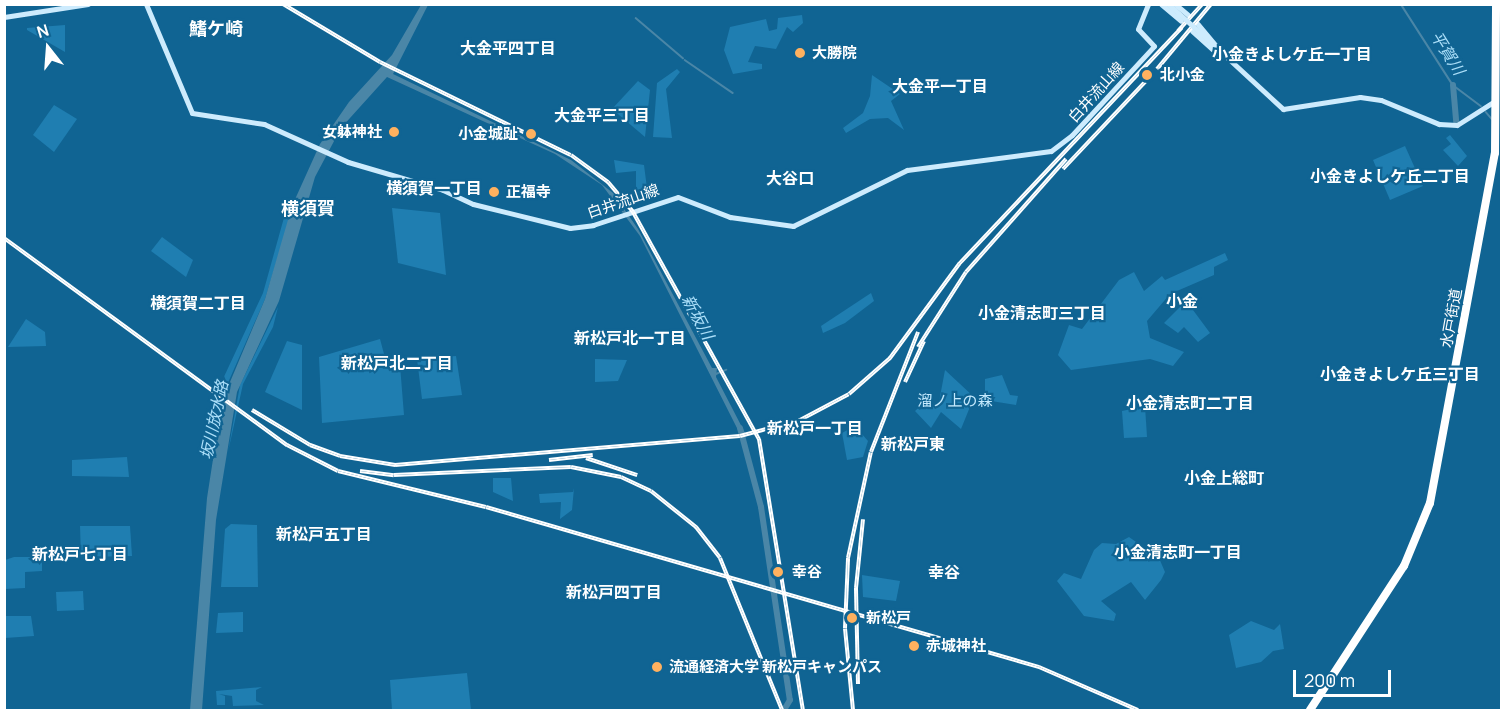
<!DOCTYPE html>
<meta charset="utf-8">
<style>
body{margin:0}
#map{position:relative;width:1506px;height:715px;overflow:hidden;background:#106493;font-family:Manrope,"Noto Sans JP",sans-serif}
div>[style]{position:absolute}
.green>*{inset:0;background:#1f7eb1}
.water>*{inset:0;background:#4a86a7}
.stream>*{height:1.5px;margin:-0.75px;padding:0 0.75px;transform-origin:0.75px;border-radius:0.75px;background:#4a86a7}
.river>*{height:6px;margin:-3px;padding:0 3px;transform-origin:3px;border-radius:3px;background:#4a86a7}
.secondary>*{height:5px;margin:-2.5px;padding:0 2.5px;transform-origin:2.5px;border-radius:2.5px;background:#cdebfd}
.highway>*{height:8px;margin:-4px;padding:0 4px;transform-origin:4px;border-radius:4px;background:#fff}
.rail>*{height:4px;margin-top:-2px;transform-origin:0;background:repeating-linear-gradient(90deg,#106493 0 4.5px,#fff 0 9px);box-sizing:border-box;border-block:2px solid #fff}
.secondary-bridge>*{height:5px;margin:-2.5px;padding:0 2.5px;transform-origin:2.5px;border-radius:2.5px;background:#cdebfd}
.dots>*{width:16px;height:16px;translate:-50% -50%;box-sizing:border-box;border:3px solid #106493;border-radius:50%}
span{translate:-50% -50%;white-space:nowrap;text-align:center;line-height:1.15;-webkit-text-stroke:4.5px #106493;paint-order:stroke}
.poi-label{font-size:15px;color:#fff;font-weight:700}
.left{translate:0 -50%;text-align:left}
.right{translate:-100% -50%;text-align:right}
.street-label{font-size:15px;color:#fff}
.park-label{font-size:15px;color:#c5eafe}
.neighbourhood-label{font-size:16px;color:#fff;font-weight:700}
.water-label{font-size:16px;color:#ade0fa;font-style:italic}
.quarter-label{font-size:18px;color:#fff;font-weight:700}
.frame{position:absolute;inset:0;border:6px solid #fff;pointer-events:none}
.north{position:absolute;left:18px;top:18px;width:60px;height:60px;-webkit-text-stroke:4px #106493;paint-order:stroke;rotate:343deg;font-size:16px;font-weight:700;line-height:24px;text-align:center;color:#fff}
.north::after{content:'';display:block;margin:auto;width:21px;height:27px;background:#fff;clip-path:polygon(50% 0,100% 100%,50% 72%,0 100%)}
.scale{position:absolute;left:1293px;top:670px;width:98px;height:27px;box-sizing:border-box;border:3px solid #fff;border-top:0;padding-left:8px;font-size:18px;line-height:21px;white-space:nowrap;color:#fff;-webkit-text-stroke:4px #106493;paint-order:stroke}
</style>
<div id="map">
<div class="green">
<i style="clip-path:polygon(802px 15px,803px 23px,793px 32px,787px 27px,776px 49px,755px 46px,748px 62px,762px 64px,762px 69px,733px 74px,724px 50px,730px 27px,766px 19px,769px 31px,777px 29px,778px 18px)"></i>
<i style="clip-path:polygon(65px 25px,65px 52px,27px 30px,27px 28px)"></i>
<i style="clip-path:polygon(677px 69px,680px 72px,666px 89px,672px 138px,653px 137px,657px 83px)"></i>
<i style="clip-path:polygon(872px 75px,900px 94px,891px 101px,904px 130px,888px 118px,870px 119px,846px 133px,843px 128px,863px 113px,870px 96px)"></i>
<i style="clip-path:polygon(638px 81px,650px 90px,645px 137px,612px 109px)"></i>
<i style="clip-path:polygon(54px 105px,77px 119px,54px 152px,33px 135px)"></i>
<i style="clip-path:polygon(1450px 135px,1467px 156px,1458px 166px,1443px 150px,1451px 144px,1446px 138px)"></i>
<i style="clip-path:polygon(1405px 146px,1423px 186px,1390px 200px,1373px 160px)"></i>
<i style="clip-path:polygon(614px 160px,644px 165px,648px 196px,636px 199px,636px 171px,616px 173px)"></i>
<i style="clip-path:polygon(392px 208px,440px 213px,446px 275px,398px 263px)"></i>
<i style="clip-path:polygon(285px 214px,290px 217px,265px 299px,227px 385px,222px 381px,263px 293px)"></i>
<i style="clip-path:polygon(162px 237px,193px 260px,186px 277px,151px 251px)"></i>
<i style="clip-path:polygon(1225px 253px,1228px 260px,1214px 267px,1214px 275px,1170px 294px,1147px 321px,1150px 338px,1184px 352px,1173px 366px,1150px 359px,1071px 370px,1058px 355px,1069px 325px,1082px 329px,1119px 280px,1134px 272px,1144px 291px,1162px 276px,1165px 280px)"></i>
<i style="clip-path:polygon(871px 293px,874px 301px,845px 323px,823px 333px,821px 326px)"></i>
<i style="clip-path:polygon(1183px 304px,1193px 310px,1210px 333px,1198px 342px,1184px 327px,1178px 333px,1164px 323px)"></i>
<i style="clip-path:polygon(278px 307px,273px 327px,243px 384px,228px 452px,240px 385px)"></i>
<i style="clip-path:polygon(26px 319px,45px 332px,46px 346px,8px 347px)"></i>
<i style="clip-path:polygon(380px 339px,387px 365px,400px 365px,404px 415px,322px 423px,319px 357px)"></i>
<i style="clip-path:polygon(287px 341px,302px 345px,302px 410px,265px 392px)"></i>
<i style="clip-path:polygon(456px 356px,462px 395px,422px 399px,417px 359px)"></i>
<i style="clip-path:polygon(627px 360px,618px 381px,595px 382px,595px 359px)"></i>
<i style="clip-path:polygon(945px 370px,974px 397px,961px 429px,941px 412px,931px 428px,915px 411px,928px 399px,935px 406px,939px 402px)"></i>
<i style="clip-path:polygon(1002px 375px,1010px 395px,1018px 396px,1016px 405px,985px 400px,985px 379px)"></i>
<i style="clip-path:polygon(1145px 406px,1147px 437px,1124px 438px,1122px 411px)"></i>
<i style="clip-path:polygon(855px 426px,868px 441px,863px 457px,847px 460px,842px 433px)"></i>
<i style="clip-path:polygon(127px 457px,129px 477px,72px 476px,72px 460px)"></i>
<i style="clip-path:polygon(493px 478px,511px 478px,513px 501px,493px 492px)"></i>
<i style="clip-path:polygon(574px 488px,572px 510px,560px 519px,561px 502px,540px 503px,539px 494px,573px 492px)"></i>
<i style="clip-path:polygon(231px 524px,257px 525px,258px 587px,221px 587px,225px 529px)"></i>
<i style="clip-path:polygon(80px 526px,130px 526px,132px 556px,81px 557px)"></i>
<i style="clip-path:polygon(1129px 537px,1159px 558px,1165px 572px,1161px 580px,1145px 600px,1131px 582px,1101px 601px,1116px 614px,1114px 621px,1084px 616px,1057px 581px,1064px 573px,1081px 579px,1094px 550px,1102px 543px,1116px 544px)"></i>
<i style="clip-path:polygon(14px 557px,42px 557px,42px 571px,25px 572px,25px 588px,5px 589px,5px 560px)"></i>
<i style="clip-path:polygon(862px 575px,900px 581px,896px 601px,863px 597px)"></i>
<i style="clip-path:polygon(83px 591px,84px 610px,57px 611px,56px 592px)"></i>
<i style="clip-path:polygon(243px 612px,243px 632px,216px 633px,218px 613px)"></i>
<i style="clip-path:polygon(5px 616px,31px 616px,34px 636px,5px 638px)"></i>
<i style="clip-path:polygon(1251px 621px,1274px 630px,1280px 624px,1284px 649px,1273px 651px,1261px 662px,1236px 668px,1229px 635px)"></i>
<i style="clip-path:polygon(467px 673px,471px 710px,392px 710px,390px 680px)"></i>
<i style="clip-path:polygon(262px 687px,256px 690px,256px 701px,264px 705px,233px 706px,232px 696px,219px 694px,225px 696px,225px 705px,217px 705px,216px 691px)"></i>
</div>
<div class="water">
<i style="clip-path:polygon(421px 5px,428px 5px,393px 74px,571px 160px,613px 193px,638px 229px,712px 368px,717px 368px,716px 377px,745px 433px,740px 434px,640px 236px,602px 185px,555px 154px,387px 77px,341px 128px,315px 177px,279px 301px,237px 392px,216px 520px,202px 710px,190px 710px,207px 498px,222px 401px,265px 299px,292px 206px,320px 144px,349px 102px,392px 55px)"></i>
</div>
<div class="stream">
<i style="left:1401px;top:4px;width:96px;rotate:57.3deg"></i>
<i style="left:1453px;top:85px;width:35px;rotate:37deg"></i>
<i style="left:636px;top:18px;width:62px;rotate:40.4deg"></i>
<i style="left:685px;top:60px;width:58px;rotate:34.5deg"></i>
<i style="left:1486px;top:112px;width:9px;rotate:49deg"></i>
<i style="left:716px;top:374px;width:11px;rotate:-22deg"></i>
</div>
<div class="river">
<i style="left:1453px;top:85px;width:37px;rotate:85deg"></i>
<i style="left:740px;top:428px;width:82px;rotate:75.1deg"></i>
<i style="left:761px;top:507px;width:195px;rotate:81.5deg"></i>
<i style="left:790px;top:700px;width:12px;rotate:121deg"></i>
</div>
<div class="secondary">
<i style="left:146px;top:4px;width:118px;rotate:67.1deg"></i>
<i style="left:192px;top:113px;width:73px;rotate:8.7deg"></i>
<i style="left:264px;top:124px;width:92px;rotate:24.3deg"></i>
<i style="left:348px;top:162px;width:99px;rotate:16.4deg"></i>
<i style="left:443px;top:190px;width:33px;rotate:25deg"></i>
<i style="left:473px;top:204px;width:100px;rotate:13.9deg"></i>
<i style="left:570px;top:228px;width:23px;rotate:-7deg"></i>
<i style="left:593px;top:225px;width:89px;rotate:-18.2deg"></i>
<i style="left:678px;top:197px;width:56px;rotate:21deg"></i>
<i style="left:730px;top:217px;width:64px;rotate:8.1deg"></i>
<i style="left:793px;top:226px;width:127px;rotate:-26.2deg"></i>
<i style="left:907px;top:170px;width:145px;rotate:-7.5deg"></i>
<i style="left:1051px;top:151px;width:26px;rotate:-37deg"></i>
<i style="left:1072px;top:135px;width:121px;rotate:-47.3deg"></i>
<i style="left:1154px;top:46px;width:23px;rotate:-133deg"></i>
<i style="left:1138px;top:29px;width:27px;rotate:-68deg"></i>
<i style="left:1161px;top:4px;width:26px;rotate:40deg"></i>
<i style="left:1168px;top:4px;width:9px;rotate:41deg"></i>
<i style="left:1175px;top:4px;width:17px;rotate:40deg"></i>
<i style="left:4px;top:17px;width:85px;rotate:-8.8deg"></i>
<i style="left:1192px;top:31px;width:31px;rotate:42deg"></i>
<i style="left:1215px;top:52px;width:7px;rotate:8deg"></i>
<i style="left:1222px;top:53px;width:38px;rotate:-130deg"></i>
<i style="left:1206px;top:38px;width:105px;rotate:42.7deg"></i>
<i style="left:1283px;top:109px;width:78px;rotate:-8.9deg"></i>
<i style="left:1360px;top:97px;width:21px;rotate:8deg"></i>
<i style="left:1381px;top:100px;width:63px;rotate:22.5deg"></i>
<i style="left:1439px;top:124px;width:18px;rotate:3deg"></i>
<i style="left:1457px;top:125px;width:45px;rotate:-32.3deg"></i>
</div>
<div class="highway">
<i style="left:1310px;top:710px;width:172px;rotate:-56.9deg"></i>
<i style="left:1404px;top:566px;width:68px;rotate:-67.6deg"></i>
<i style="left:1430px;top:503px;width:356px;rotate:-79.5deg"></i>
<i style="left:1495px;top:153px;width:149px;rotate:-89.6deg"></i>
</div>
<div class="rail">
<i style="left:283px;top:4px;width:113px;rotate:30.9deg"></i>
<i style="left:380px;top:62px;width:212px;rotate:26deg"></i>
<i style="left:571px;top:155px;width:46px;rotate:36.1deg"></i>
<i style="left:608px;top:182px;width:39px;rotate:50deg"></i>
<i style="left:633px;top:212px;width:260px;rotate:61deg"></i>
<i style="left:759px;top:439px;width:275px;rotate:80.8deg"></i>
<i style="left:1178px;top:31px;width:36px;rotate:-48deg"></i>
<i style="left:1157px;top:69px;width:85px;rotate:-50.3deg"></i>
<i style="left:1063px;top:169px;width:121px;rotate:-46.7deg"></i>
<i style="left:4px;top:238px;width:351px;rotate:36.2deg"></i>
<i style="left:287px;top:445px;width:57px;rotate:27deg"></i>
<i style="left:338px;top:471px;width:152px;rotate:13.7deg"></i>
<i style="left:486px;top:507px;width:576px;rotate:16.14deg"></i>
<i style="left:1039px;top:667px;width:108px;rotate:23.5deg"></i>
<i style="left:918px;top:347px;width:89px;rotate:-57.4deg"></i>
<i style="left:966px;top:272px;width:151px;rotate:-48.5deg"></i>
<i style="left:905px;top:382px;width:45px;rotate:-65.1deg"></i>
<i style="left:252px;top:410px;width:68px;rotate:31.1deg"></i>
<i style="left:310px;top:445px;width:32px;rotate:20deg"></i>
<i style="left:340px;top:456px;width:56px;rotate:9.3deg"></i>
<i style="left:395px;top:465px;width:346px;rotate:-4.8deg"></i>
<i style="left:740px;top:436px;width:62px;rotate:-14.9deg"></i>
<i style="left:800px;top:420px;width:55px;rotate:-28deg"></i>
<i style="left:849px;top:394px;width:55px;rotate:-41.3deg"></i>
<i style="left:890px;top:358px;width:117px;rotate:-53.7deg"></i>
<i style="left:959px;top:264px;width:325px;rotate:-46.7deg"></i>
<i style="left:586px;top:458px;width:54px;rotate:18.4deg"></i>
<i style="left:549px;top:460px;width:44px;rotate:-6.5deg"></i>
<i style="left:360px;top:471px;width:34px;rotate:7deg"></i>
<i style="left:394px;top:475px;width:177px;rotate:-2.6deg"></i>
<i style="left:571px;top:467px;width:51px;rotate:11.3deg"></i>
<i style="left:621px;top:477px;width:33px;rotate:25deg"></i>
<i style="left:651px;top:491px;width:58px;rotate:38.7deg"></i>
<i style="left:696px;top:527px;width:39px;rotate:52deg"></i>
<i style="left:720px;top:558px;width:164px;rotate:67.8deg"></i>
<i style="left:858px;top:684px;width:96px;rotate:-91.2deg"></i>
<i style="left:856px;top:588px;width:69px;rotate:-84.2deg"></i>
<i style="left:853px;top:710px;width:82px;rotate:-95.6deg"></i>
<i style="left:845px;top:628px;width:70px;rotate:-87.5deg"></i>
<i style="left:848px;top:558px;width:108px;rotate:-77.8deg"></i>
<i style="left:871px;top:452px;width:129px;rotate:-68.6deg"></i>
</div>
<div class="secondary-bridge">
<i style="left:1175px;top:10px;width:42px;rotate:42.1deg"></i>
</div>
<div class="dots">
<i style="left:800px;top:53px;background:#ffb15f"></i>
<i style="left:1147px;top:75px;background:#ffb15f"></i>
<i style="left:394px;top:132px;background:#ffb15f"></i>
<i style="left:531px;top:134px;background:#ffb15f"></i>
<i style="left:494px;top:192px;background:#ffb15f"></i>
<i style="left:778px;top:572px;background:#ffb15f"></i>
<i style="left:852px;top:618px;background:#ffb15f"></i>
<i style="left:914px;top:646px;background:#ffb15f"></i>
<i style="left:657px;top:667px;background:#ffb15f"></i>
</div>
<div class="poi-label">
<span class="left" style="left:812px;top:53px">大勝院</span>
<span class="left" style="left:1160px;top:75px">北小金</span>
<span class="right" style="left:382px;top:132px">女躰神社</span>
<span class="right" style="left:518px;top:134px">小金城趾</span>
<span class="left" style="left:506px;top:192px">正福寺</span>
<span class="left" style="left:792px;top:572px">幸谷</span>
<span class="left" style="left:866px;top:618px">新松戸</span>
<span class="left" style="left:926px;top:646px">赤城神社</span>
<span class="left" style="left:669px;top:667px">流通経済大学 新松戸キャンパス</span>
</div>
<div class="street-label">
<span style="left:1096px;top:92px;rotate:-48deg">白井流山線</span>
<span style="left:623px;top:201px;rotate:-19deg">白井流山線</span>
<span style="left:1451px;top:318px;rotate:-80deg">水戸街道</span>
</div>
<div class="park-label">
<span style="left:955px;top:401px">溜ノ上の森</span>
</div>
<div class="neighbourhood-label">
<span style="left:508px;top:48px">大金平四丁目</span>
<span style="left:1292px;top:54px">小金きよしケ丘一丁目</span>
<span style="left:940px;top:86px">大金平一丁目</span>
<span style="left:602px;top:115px">大金平三丁目</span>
<span style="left:1390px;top:176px">小金きよしケ丘二丁目</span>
<span style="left:790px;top:178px">大谷口</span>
<span style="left:434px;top:188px">横須賀一丁目</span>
<span style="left:1182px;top:301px">小金</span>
<span style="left:198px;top:303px">横須賀二丁目</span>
<span style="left:1042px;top:313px">小金清志町三丁目</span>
<span style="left:630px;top:338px">新松戸北一丁目</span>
<span style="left:397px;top:363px">新松戸北二丁目</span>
<span style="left:1400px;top:374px">小金きよしケ丘三丁目</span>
<span style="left:1190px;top:403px">小金清志町二丁目</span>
<span style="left:815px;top:428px">新松戸一丁目</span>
<span style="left:913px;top:444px">新松戸東</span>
<span style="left:1224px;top:478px">小金上総町</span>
<span style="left:324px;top:534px">新松戸五丁目</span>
<span style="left:1178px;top:552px">小金清志町一丁目</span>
<span style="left:80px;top:554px">新松戸七丁目</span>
<span style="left:944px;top:572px">幸谷</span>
<span style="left:614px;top:592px">新松戸四丁目</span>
</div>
<div class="water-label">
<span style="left:1448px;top:53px;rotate:58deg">平賀川</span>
<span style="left:698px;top:317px;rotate:62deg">新坂川</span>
<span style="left:214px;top:420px;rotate:-78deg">坂川放水路</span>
</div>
<div class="quarter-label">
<span style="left:216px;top:28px">鰭ケ崎</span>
<span style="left:308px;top:208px">横須賀</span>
</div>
<div class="frame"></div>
<div class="north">N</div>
<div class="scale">200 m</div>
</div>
